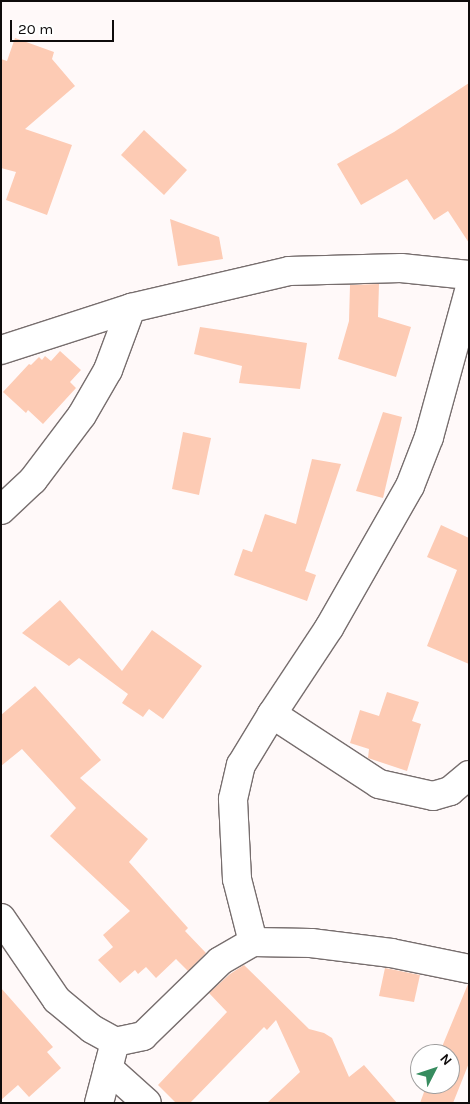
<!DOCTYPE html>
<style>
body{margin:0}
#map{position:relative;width:470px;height:1104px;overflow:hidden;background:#fff9f9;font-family:Karla,sans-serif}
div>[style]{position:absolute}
.building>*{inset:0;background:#fdcbb4}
.roads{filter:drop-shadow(1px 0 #776e6e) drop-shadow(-1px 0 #776e6e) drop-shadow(0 1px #776e6e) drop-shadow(0 -1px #776e6e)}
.street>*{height:28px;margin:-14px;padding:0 14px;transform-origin:14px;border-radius:14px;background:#fff}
span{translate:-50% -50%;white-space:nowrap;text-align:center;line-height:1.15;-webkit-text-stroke:4px #fff;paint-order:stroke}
.frame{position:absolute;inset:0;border:2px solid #0f0c0c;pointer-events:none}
.north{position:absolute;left:410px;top:1044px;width:50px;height:50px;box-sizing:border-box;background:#fff;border:1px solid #9f9e9e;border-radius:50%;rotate:49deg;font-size:14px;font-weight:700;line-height:20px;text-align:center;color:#0f0c0c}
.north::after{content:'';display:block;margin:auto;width:18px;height:22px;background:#378c5f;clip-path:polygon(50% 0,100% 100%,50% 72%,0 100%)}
.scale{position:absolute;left:10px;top:20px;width:104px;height:22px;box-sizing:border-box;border:2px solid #0f0c0c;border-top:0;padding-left:6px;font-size:15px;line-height:18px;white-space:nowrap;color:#0f0c0c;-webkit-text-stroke:4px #fff;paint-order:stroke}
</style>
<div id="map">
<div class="building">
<i style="clip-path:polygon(15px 38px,54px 52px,52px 59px,75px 86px,25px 129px,72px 145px,47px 215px,6px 200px,16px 172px,1px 168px,1px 59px,7px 61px)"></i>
<i style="clip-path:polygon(469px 83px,469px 243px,448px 211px,434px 220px,407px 179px,361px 205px,337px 164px,394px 132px)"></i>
<i style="clip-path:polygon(144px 130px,187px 170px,164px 195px,121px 155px)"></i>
<i style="clip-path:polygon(170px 219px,219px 237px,223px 259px,178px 266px)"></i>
<i style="clip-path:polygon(379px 284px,378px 317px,411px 327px,396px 377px,338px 359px,349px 321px,350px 285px)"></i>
<i style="clip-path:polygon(200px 327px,307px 343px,300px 389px,239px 383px,242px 366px,194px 354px)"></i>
<i style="clip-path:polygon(60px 351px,81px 370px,70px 382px,76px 388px,43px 424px,28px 410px,26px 413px,3px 392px,29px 364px,31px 365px,39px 357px,42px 360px,45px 356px,51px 361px)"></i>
<i style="clip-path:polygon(383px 412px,402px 417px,383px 498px,356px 491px)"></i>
<i style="clip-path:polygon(183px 432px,211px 438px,199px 495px,172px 489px)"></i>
<i style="clip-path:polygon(312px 459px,341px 464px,305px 571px,316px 575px,307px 601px,234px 575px,243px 549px,252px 552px,265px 514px,296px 524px)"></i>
<i style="clip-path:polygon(441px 525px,469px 538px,469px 664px,427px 646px,457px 570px,427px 557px)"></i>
<i style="clip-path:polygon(60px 600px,122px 671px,152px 630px,202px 666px,163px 719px,149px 709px,143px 717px,122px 703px,128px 694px,79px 658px,69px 666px,22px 633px)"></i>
<i style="clip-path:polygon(35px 686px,101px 760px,80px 778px,148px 839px,129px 862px,188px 928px,185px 931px,206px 953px,188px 971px,176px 959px,156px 978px,146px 967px,138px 974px,135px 970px,120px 983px,98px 960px,113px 947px,103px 935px,130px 911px,50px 836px,76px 808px,22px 749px,1px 766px,1px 715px)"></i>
<i style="clip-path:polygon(387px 692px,419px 702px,412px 721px,421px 724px,407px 771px,368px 758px,369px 749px,350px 743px,360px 710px,379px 716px)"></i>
<i style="clip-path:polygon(244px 965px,309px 1029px,324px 1033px,332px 1038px,349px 1077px,364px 1065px,397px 1103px,267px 1103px,300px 1072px,276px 1020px,267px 1030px,264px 1027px,190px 1103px,176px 1103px,158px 1085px,227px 1012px,209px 993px,230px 974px)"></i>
<i style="clip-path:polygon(385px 968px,420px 975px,414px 1002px,379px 996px)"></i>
<i style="clip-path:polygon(468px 984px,469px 1063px,453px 1103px,420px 1103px,427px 1084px,450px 1084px,450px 1054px,439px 1054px)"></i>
<i style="clip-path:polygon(1px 988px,53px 1047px,47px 1052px,61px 1068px,29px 1097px,18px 1085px,1px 1100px)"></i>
</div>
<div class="roads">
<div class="street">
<i style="left:1px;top:350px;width:137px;rotate:-17.9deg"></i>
<i style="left:131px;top:308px;width:162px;rotate:-13.2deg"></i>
<i style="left:289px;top:271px;width:112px;rotate:-1.5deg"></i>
<i style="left:401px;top:268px;width:68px;rotate:5.9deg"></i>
<i style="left:1px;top:510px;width:44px;rotate:-43.2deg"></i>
<i style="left:33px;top:480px;width:81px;rotate:-53deg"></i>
<i style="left:82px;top:415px;width:52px;rotate:-60deg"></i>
<i style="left:108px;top:370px;width:66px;rotate:-69.6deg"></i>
<i style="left:272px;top:714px;width:128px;rotate:33.2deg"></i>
<i style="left:379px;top:784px;width:55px;rotate:12.5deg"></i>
<i style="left:433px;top:796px;width:18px;rotate:-16deg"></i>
<i style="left:450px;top:791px;width:25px;rotate:-40deg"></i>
<i style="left:1px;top:918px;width:99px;rotate:55.7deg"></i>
<i style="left:57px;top:1000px;width:45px;rotate:39.6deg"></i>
<i style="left:92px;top:1029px;width:26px;rotate:29deg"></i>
<i style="left:115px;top:1042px;width:29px;rotate:-12deg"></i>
<i style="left:143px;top:1036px;width:107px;rotate:-44.2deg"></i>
<i style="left:220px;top:961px;width:38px;rotate:-30deg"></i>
<i style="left:253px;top:942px;width:58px;rotate:1deg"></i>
<i style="left:311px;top:943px;width:81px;rotate:7.1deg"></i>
<i style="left:391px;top:953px;width:80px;rotate:11.6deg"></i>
<i style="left:253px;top:942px;width:65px;rotate:-104.3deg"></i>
<i style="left:237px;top:879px;width:80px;rotate:-92.9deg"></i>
<i style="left:233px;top:799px;width:35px;rotate:-77deg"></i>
<i style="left:241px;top:765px;width:60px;rotate:-58.7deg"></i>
<i style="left:272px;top:714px;width:103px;rotate:-56.5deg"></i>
<i style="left:329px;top:628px;width:163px;rotate:-60.3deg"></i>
<i style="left:410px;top:486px;width:53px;rotate:-68.8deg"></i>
<i style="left:429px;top:437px;width:151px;rotate:-74.7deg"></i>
<i style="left:108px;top:1068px;width:52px;rotate:41.9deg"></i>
<i style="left:99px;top:1103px;width:63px;rotate:-75.3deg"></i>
</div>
</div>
<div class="frame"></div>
<div class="north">N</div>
<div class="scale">20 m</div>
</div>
